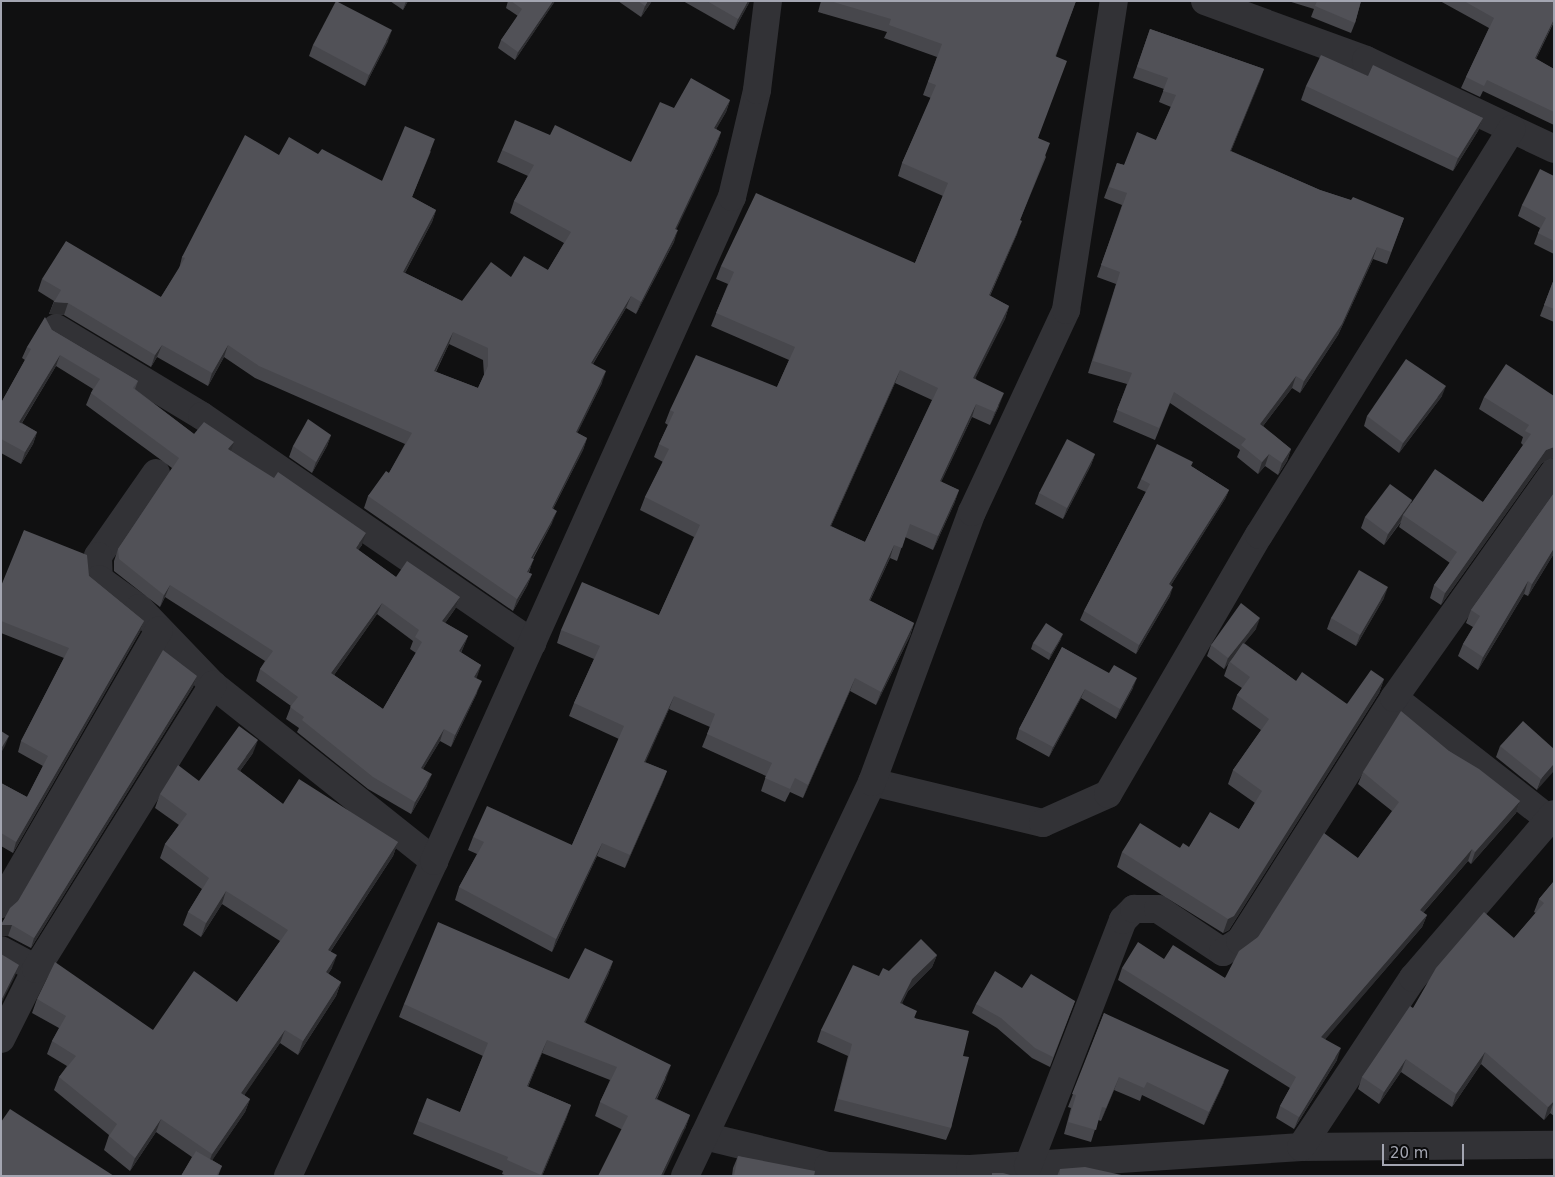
<!DOCTYPE html>
<style>
body{margin:0}
#map{position:relative;width:1555px;height:1177px;overflow:hidden;background:#101011;font-family:"DejaVu Sans",sans-serif}
div>[style]{position:absolute}
.street>*{height:28px;margin:-14px;padding:0 14px;transform-origin:14px;border-radius:14px;background:#323236}
.wall>*{inset:0;background:#47474c}
.shaded-wall>*{inset:0;background:#2d2d30}
.building>*{inset:0;background:#515157}
span{translate:-50% -50%;white-space:nowrap;text-align:center;line-height:1.15;-webkit-text-stroke:4.5px #0b0b0c;paint-order:stroke}
.frame{position:absolute;inset:0;border:2px solid #a3a5b1;pointer-events:none}
.scale{position:absolute;left:1382px;top:1144px;width:82px;height:22px;box-sizing:border-box;border:2px solid #a3a5b1;border-top:0;padding-left:6px;font-size:15px;line-height:18px;white-space:nowrap;color:#a3a5b1;-webkit-text-stroke:4px #0b0b0c;paint-order:stroke}
</style>
<div id="map">
<div class="street">
<i style="left:1205px;top:1px;width:171px;rotate:20.1deg"></i>
<i style="left:1366px;top:60px;width:208px;rotate:25.3deg"></i>
<i style="left:56px;top:328px;width:170px;rotate:31.1deg"></i>
<i style="left:202px;top:416px;width:401px;rotate:34.5deg"></i>
<i style="left:156px;top:473px;width:101px;rotate:124.9deg"></i>
<i style="left:98px;top:556px;width:23px;rotate:88deg"></i>
<i style="left:99px;top:579px;width:49px;rotate:35.9deg"></i>
<i style="left:139px;top:608px;width:107px;rotate:46.1deg"></i>
<i style="left:213px;top:685px;width:283px;rotate:38.5deg"></i>
<i style="left:1394px;top:698px;width:197px;rotate:38deg"></i>
<i style="left:872px;top:782px;width:176px;rotate:13.5deg"></i>
<i style="left:1043px;top:823px;width:71px;rotate:-24deg"></i>
<i style="left:1108px;top:794px;width:300px;rotate:-59.8deg"></i>
<i style="left:1259px;top:535px;width:478px;rotate:-58.1deg"></i>
<i style="left:1px;top:904px;width:316px;rotate:-60deg"></i>
<i style="left:1px;top:950px;width:40px;rotate:28deg"></i>
<i style="left:1px;top:1039px;width:78px;rotate:-63.4deg"></i>
<i style="left:36px;top:969px;width:335px;rotate:-58.1deg"></i>
<i style="left:704px;top:1136px;width:128px;rotate:13.6deg"></i>
<i style="left:828px;top:1166px;width:142px;rotate:1.2deg"></i>
<i style="left:970px;top:1169px;width:332px;rotate:-3.8deg"></i>
<i style="left:1301px;top:1147px;width:253px;rotate:-0.5deg"></i>
<i style="left:1301px;top:1147px;width:203px;rotate:-56.5deg"></i>
<i style="left:1413px;top:978px;width:216px;rotate:-49.3deg"></i>
<i style="left:1028px;top:1166px;width:264px;rotate:-68.9deg"></i>
<i style="left:1123px;top:920px;width:16px;rotate:-45deg"></i>
<i style="left:1134px;top:909px;width:24px"></i>
<i style="left:1158px;top:909px;width:78px;rotate:33.5deg"></i>
<i style="left:1223px;top:952px;width:20px;rotate:-33deg"></i>
<i style="left:1240px;top:941px;width:288px;rotate:-57.6deg"></i>
<i style="left:1394px;top:698px;width:277px;rotate:-54.7deg"></i>
<i style="left:288px;top:1176px;width:347px;rotate:-65.1deg"></i>
<i style="left:434px;top:861px;width:728px;rotate:-65.83deg"></i>
<i style="left:732px;top:197px;width:110px;rotate:-76.8deg"></i>
<i style="left:757px;top:90px;width:90px;rotate:-83deg"></i>
<i style="left:685px;top:1176px;width:436px;rotate:-64.6deg"></i>
<i style="left:872px;top:782px;width:288px;rotate:-69.7deg"></i>
<i style="left:972px;top:512px;width:223px;rotate:-65deg"></i>
<i style="left:1066px;top:310px;width:313px;rotate:-81.2deg"></i>
</div>
<div class="wall">
<i style="clip-path:polygon(390px 1px,408px 1px,403px 10px)"></i>
<i style="clip-path:polygon(508px 1px,555px 1px,515px 60px,498px 48px,501px 40px,518px 16px,506px 8px)"></i>
<i style="clip-path:polygon(618px 1px,652px 1px,641px 17px)"></i>
<i style="clip-path:polygon(683px 1px,750px 1px,734px 30px)"></i>
<i style="clip-path:polygon(evenodd,821px 1px,1076px 1px,1056px 56px,1038px 138px,1046px 157px,1020px 220px,1017px 234px,990px 296px,1009px 306px,1005px 319px,975px 378px,999px 406px,990px 425px,972px 417px,941px 482px,959px 490px,954px 504px,933px 550px,905px 537px,897px 561px,890px 558px,870px 601px,914px 623px,910px 636px,876px 705px,850px 691px,803px 798px,790px 792px,785px 802px,761px 791px,766px 776px,702px 747px,710px 727px,669px 709px,645px 762px,667px 771px,662px 784px,625px 868px,597px 856px,552px 952px,455px 900px,459px 887px,477px 854px,468px 850px,473px 837px,572px 845px,619px 739px,569px 716px,574px 703px,594px 659px,557px 643px,561px 630px,659px 615px,694px 537px,640px 510px,645px 497px,663px 462px,654px 457px,659px 444px,668px 425px,665px 423px,670px 410px,777px 387px,789px 360px,711px 326px,728px 284px,716px 279px,721px 266px,915px 263px,943px 196px,898px 176px,902px 163px,931px 98px,923px 95px,937px 57px,884px 38px,887px 32px,818px 12px,821px 1px,895px 383px,932px 400px,865px 542px,831px 526px,895px 383px)"></i>
<i style="clip-path:polygon(1288px 1px,1361px 1px,1355px 23px,1351px 33px,1311px 17px,1314px 9px)"></i>
<i style="clip-path:polygon(1440px 1px,1554px 1px,1554px 22px,1536px 59px,1554px 69px,1554px 125px,1483px 91px,1480px 97px,1461px 88px,1466px 77px,1489px 28px)"></i>
<i style="clip-path:polygon(1150px 29px,1264px 69px,1231px 151px,1320px 190px,1404px 218px,1387px 264px,1373px 259px,1338px 335px,1300px 393px,1292px 388px,1263px 426px,1291px 449px,1287px 461px,1278px 475px,1265px 466px,1258px 474px,1237px 457px,1240px 450px,1170px 403px,1155px 440px,1113px 422px,1127px 384px,1088px 373px,1116px 284px,1097px 277px,1122px 205px,1104px 198px,1117px 163px,1124px 165px,1156px 140px,1171px 107px,1159px 102px,1164px 89px,1133px 78px)"></i>
<i style="clip-path:polygon(388px 41px,365px 86px,309px 56px,313px 45px)"></i>
<i style="clip-path:polygon(1368px 76px,1483px 118px,1478px 131px,1453px 171px,1301px 100px,1306px 86px)"></i>
<i style="clip-path:polygon(evenodd,730px 100px,726px 112px,716px 129px,721px 132px,717px 144px,676px 229px,674px 242px,636px 314px,626px 308px,593px 364px,602px 383px,577px 433px,587px 438px,583px 450px,553px 509px,552px 523px,533px 559px,529px 573px,532px 574px,527px 586px,513px 611px,364px 508px,368px 496px,389px 473px,405px 444px,255px 378px,224px 357px,208px 386px,157px 357px,151px 367px,64px 315px,49px 314px,54px 301px,38px 291px,42px 279px,161px 297px,179px 269px,182px 257px,279px 155px,318px 154px,382px 181px,431px 151px,412px 197px,436px 210px,432px 222px,405px 273px,462px 301px,511px 277px,548px 270px,564px 243px,510px 213px,514px 201px,528px 176px,497px 162px,502px 150px,550px 135px,631px 162px,674px 108px,730px 100px,449px 344px,483px 360px,484px 375px,478px 388px,436px 372px,449px 344px)"></i>
<i style="clip-path:polygon(1554px 176px,1554px 254px,1534px 244px,1540px 228px,1518px 216px,1522px 205px)"></i>
<i style="clip-path:polygon(1554px 279px,1554px 322px,1540px 316px)"></i>
<i style="clip-path:polygon(evenodd,52px 330px,138px 381px,135px 389px,194px 434px,231px 451px,362px 545px,358px 550px,396px 577px,460px 597px,455px 609px,445px 623px,468px 636px,463px 648px,461px 653px,481px 665px,476px 678px,477px 693px,451px 747px,440px 741px,423px 769px,427px 786px,411px 814px,368px 789px,297px 732px,299px 728px,286px 719px,291px 706px,256px 681px,260px 669px,265px 661px,165px 597px,160px 607px,114px 571px,114px 561px,118px 549px,172px 468px,86px 405px,91px 393px,93px 389px,56px 366px,22px 423px,37px 432px,33px 444px,21px 464px,1px 453px,1px 403px,25px 360px,22px 358px,27px 347px,52px 330px,377px 614px,413px 641px,410px 649px,416px 653px,383px 709px,334px 675px,377px 614px)"></i>
<i style="clip-path:polygon(1442px 396px,1399px 453px,1364px 426px,1367px 416px)"></i>
<i style="clip-path:polygon(1554px 396px,1554px 457px,1542px 463px,1441px 605px,1430px 598px,1434px 585px,1450px 563px,1399px 527px,1401px 522px,1384px 545px,1361px 528px,1365px 517px,1412px 500px,1411px 503px,1483px 502px,1523px 445px,1521px 443px,1523px 437px,1479px 409px,1484px 397px)"></i>
<i style="clip-path:polygon(331px 435px,327px 446px,312px 473px,289px 457px,293px 446px)"></i>
<i style="clip-path:polygon(1095px 454px,1091px 465px,1063px 519px,1035px 504px,1039px 493px)"></i>
<i style="clip-path:polygon(1191px 466px,1229px 490px,1225px 499px,1171px 585px,1170px 596px,1136px 654px,1080px 620px,1084px 611px,1146px 492px,1137px 488px,1141px 479px)"></i>
<i style="clip-path:polygon(1554px 493px,1554px 556px,1553px 555px,1528px 596px,1524px 594px,1478px 670px,1458px 656px,1463px 644px,1473px 627px,1466px 623px,1471px 610px)"></i>
<i style="clip-path:polygon(89px 576px,144px 621px,140px 632px,13px 853px,1px 846px,1px 783px,27px 797px,43px 766px,18px 752px,21px 741px,64px 658px,1px 633px,1px 586px)"></i>
<i style="clip-path:polygon(1384px 598px,1356px 646px,1327px 629px,1331px 618px)"></i>
<i style="clip-path:polygon(1256px 629px,1244px 643px,1296px 681px,1347px 704px,1384px 679px,1379px 693px,1229px 930px,1223px 933px,1117px 867px,1122px 852px,1189px 847px,1239px 829px,1255px 803px,1228px 784px,1233px 770px,1261px 730px,1232px 709px,1237px 695px,1242px 688px,1224px 676px,1229px 662px,1224px 669px,1207px 656px,1211px 645px)"></i>
<i style="clip-path:polygon(1061px 639px,1049px 660px,1031px 649px,1033px 643px)"></i>
<i style="clip-path:polygon(1062px 647px,1133px 688px,1116px 719px,1081px 698px,1049px 757px,1016px 739px,1019px 729px)"></i>
<i style="clip-path:polygon(197px 676px,193px 687px,31px 948px,8px 936px,1px 936px,1px 924px,18px 901px)"></i>
<i style="clip-path:polygon(1500px 746px,1554px 749px,1537px 790px,1496px 757px)"></i>
<i style="clip-path:polygon(1449px 751px,1520px 801px,1516px 813px,1471px 864px,1468px 861px,1423px 913px,1427px 915px,1422px 927px,1325px 1039px,1337px 1060px,1294px 1129px,1276px 1118px,1280px 1106px,1290px 1088px,1118px 980px,1122px 968px,1164px 959px,1225px 978px,1258px 937px,1358px 858px,1392px 811px,1358px 784px,1363px 772px)"></i>
<i style="clip-path:polygon(253px 753px,240px 771px,283px 804px,398px 842px,393px 856px,331px 951px,332px 968px,328px 974px,341px 982px,336px 996px,298px 1055px,280px 1043px,244px 1095px,250px 1099px,245px 1112px,212px 1160px,222px 1166px,218px 1176px,181px 1176px,192px 1157px,156px 1132px,130px 1171px,104px 1150px,109px 1135px,54px 1090px,59px 1077px,67px 1066px,47px 1054px,52px 1041px,59px 1028px,32px 1013px,37px 999px,153px 1030px,237px 1002px,280px 941px,222px 904px,201px 937px,183px 925px,188px 912px,202px 889px,160px 858px,165px 844px,179px 825px,155px 808px,160px 794px,199px 781px)"></i>
<i style="clip-path:polygon(1554px 881px,1554px 1116px,1550px 1113px,1544px 1120px,1481px 1064px,1452px 1107px,1401px 1072px,1379px 1104px,1358px 1089px,1362px 1077px,1413px 1008px,1514px 938px,1536px 913px,1534px 912px,1539px 899px)"></i>
<i style="clip-path:polygon(937px 955px,932px 967px,908px 991px,902px 1003px,915px 1018px,963px 1056px,951px 1128px,946px 1140px,834px 1111px,848px 1056px,817px 1042px,821px 1030px,889px 971px)"></i>
<i style="clip-path:polygon(613px 961px,608px 975px,585px 1023px,666px 1079px,657px 1099px,690px 1115px,685px 1129px,621px 1129px,595px 1116px,600px 1102px,610px 1080px,542px 1053px,528px 1087px,571px 1105px,566px 1119px,542px 1176px,507px 1176px,502px 1174px,503px 1171px,413px 1134px,418px 1121px,460px 1112px,483px 1056px,399px 1017px,404px 1004px,569px 979px)"></i>
<i style="clip-path:polygon(1022px 988px,1075px 1001px,1050px 1067px,1032px 1058px,997px 1028px,972px 1013px,976px 1004px)"></i>
<i style="clip-path:polygon(1104px 1013px,1224px 1082px,1204px 1125px,1142px 1095px,1140px 1101px,1114px 1090px,1101px 1121px,1098px 1120px,1091px 1142px,1064px 1134px,1071px 1108px,1068px 1107px)"></i>
<i style="clip-path:polygon(738px 1156px,814px 1176px,732px 1176px,733px 1168px)"></i>
<i style="clip-path:polygon(1060px 1169px,1126px 1176px,1057px 1176px)"></i>
</div>
<div class="shaded-wall">
<i style="clip-path:polygon(406px 1px,408px 1px,403px 10px)"></i>
<i style="clip-path:polygon(553px 1px,555px 1px,515px 60px,518px 52px)"></i>
<i style="clip-path:polygon(648px 1px,652px 1px,641px 17px,645px 6px)"></i>
<i style="clip-path:polygon(748px 1px,750px 1px,734px 30px,738px 19px)"></i>
<i style="clip-path:polygon(1554px 19px,1554px 21px,1531px 69px,1535px 58px)"></i>
<i style="clip-path:polygon(392px 30px,388px 41px,365px 86px,369px 75px)"></i>
<i style="clip-path:polygon(1264px 69px,1260px 81px,1226px 163px,1230px 151px)"></i>
<i style="clip-path:polygon(730px 100px,726px 112px,710px 140px,714px 128px)"></i>
<i style="clip-path:polygon(1483px 118px,1478px 131px,1453px 171px,1458px 158px)"></i>
<i style="clip-path:polygon(721px 132px,717px 144px,671px 241px,675px 229px)"></i>
<i style="clip-path:polygon(436px 210px,432px 222px,399px 284px,403px 272px)"></i>
<i style="clip-path:polygon(1022px 221px,1017px 234px,984px 308px,989px 295px)"></i>
<i style="clip-path:polygon(678px 230px,674px 242px,636px 314px,641px 302px)"></i>
<i style="clip-path:polygon(1377px 247px,1373px 259px,1338px 335px,1300px 393px,1304px 381px)"></i>
<i style="clip-path:polygon(631px 296px,626px 308px,586px 375px,591px 363px)"></i>
<i style="clip-path:polygon(54px 302px,68px 303px,64px 315px,49px 314px)"></i>
<i style="clip-path:polygon(1009px 306px,1005px 319px,969px 391px,973px 378px)"></i>
<i style="clip-path:polygon(453px 332px,449px 344px,430px 383px,434px 371px)"></i>
<i style="clip-path:polygon(162px 345px,157px 357px,151px 367px,155px 355px)"></i>
<i style="clip-path:polygon(228px 345px,224px 357px,208px 386px,212px 373px)"></i>
<i style="clip-path:polygon(60px 355px,56px 366px,15px 434px,19px 422px)"></i>
<i style="clip-path:polygon(900px 370px,895px 383px,825px 539px,830px 526px)"></i>
<i style="clip-path:polygon(606px 371px,602px 383px,572px 444px,576px 432px)"></i>
<i style="clip-path:polygon(1296px 376px,1292px 388px,1256px 435px,1260px 424px)"></i>
<i style="clip-path:polygon(1446px 386px,1442px 396px,1399px 453px,1403px 443px)"></i>
<i style="clip-path:polygon(1004px 393px,999px 406px,990px 425px,995px 412px)"></i>
<i style="clip-path:polygon(976px 404px,972px 417px,935px 495px,940px 481px)"></i>
<i style="clip-path:polygon(37px 432px,33px 444px,21px 464px,25px 452px)"></i>
<i style="clip-path:polygon(331px 435px,327px 446px,312px 473px,316px 462px)"></i>
<i style="clip-path:polygon(587px 438px,583px 450px,547px 520px,552px 508px)"></i>
<i style="clip-path:polygon(234px 442px,230px 454px,228px 449px)"></i>
<i style="clip-path:polygon(1554px 447px,1554px 457px,1542px 463px,1441px 605px,1445px 593px,1546px 450px)"></i>
<i style="clip-path:polygon(1291px 449px,1287px 461px,1278px 475px,1282px 463px)"></i>
<i style="clip-path:polygon(1095px 454px,1091px 465px,1063px 519px,1067px 508px)"></i>
<i style="clip-path:polygon(1269px 454px,1265px 466px,1258px 474px,1262px 462px)"></i>
<i style="clip-path:polygon(959px 490px,954px 504px,933px 550px,938px 536px)"></i>
<i style="clip-path:polygon(1229px 490px,1225px 499px,1166px 593px,1169px 584px)"></i>
<i style="clip-path:polygon(1412px 500px,1408px 511px,1403px 515px,1401px 521px,1384px 545px,1388px 534px)"></i>
<i style="clip-path:polygon(557px 511px,552px 523px,526px 570px,531px 558px)"></i>
<i style="clip-path:polygon(366px 533px,362px 545px,351px 560px,356px 548px)"></i>
<i style="clip-path:polygon(894px 545px,890px 558px,864px 613px,869px 600px)"></i>
<i style="clip-path:polygon(1554px 548px,1553px 555px,1528px 596px,1532px 584px)"></i>
<i style="clip-path:polygon(534px 559px,529px 571px,522px 584px,527px 572px)"></i>
<i style="clip-path:polygon(532px 574px,527px 586px,513px 611px,517px 599px)"></i>
<i style="clip-path:polygon(1528px 581px,1524px 594px,1478px 670px,1483px 657px)"></i>
<i style="clip-path:polygon(170px 585px,165px 597px,160px 607px,164px 595px)"></i>
<i style="clip-path:polygon(1173px 587px,1170px 596px,1136px 654px,1139px 645px)"></i>
<i style="clip-path:polygon(1388px 587px,1384px 598px,1356px 646px,1360px 635px)"></i>
<i style="clip-path:polygon(460px 597px,455px 609px,438px 633px,442px 621px)"></i>
<i style="clip-path:polygon(382px 603px,377px 614px,327px 685px,331px 673px)"></i>
<i style="clip-path:polygon(1260px 618px,1256px 629px,1224px 669px,1228px 658px)"></i>
<i style="clip-path:polygon(144px 621px,140px 632px,13px 853px,16px 842px)"></i>
<i style="clip-path:polygon(914px 623px,910px 636px,876px 705px,881px 692px)"></i>
<i style="clip-path:polygon(1063px 634px,1061px 639px,1049px 660px,1051px 654px)"></i>
<i style="clip-path:polygon(468px 636px,463px 648px,454px 663px,459px 651px)"></i>
<i style="clip-path:polygon(481px 665px,477px 677px,470px 689px,474px 677px)"></i>
<i style="clip-path:polygon(197px 676px,193px 687px,31px 948px,34px 938px)"></i>
<i style="clip-path:polygon(855px 678px,850px 691px,803px 798px,808px 785px)"></i>
<i style="clip-path:polygon(1137px 678px,1133px 688px,1116px 719px,1120px 709px)"></i>
<i style="clip-path:polygon(1384px 679px,1379px 693px,1229px 930px,1223px 933px,1228px 919px)"></i>
<i style="clip-path:polygon(482px 681px,477px 693px,451px 747px,455px 735px)"></i>
<i style="clip-path:polygon(1085px 689px,1081px 698px,1049px 757px,1053px 747px)"></i>
<i style="clip-path:polygon(674px 696px,669px 709px,640px 775px,644px 762px)"></i>
<i style="clip-path:polygon(444px 729px,440px 741px,417px 779px,421px 768px)"></i>
<i style="clip-path:polygon(9px 736px,5px 746px,1px 753px,1px 749px)"></i>
<i style="clip-path:polygon(258px 740px,253px 753px,232px 782px,237px 769px)"></i>
<i style="clip-path:polygon(1554px 764px,1554px 771px,1537px 790px,1541px 779px)"></i>
<i style="clip-path:polygon(667px 771px,662px 784px,625px 868px,630px 855px)"></i>
<i style="clip-path:polygon(432px 774px,427px 786px,411px 814px,415px 802px)"></i>
<i style="clip-path:polygon(1520px 801px,1516px 813px,1471px 864px,1475px 852px)"></i>
<i style="clip-path:polygon(398px 842px,393px 856px,323px 963px,328px 950px)"></i>
<i style="clip-path:polygon(602px 843px,597px 856px,552px 952px,556px 939px)"></i>
<i style="clip-path:polygon(1472px 849px,1468px 861px,1415px 922px,1420px 910px)"></i>
<i style="clip-path:polygon(226px 891px,222px 904px,201px 937px,206px 923px)"></i>
<i style="clip-path:polygon(1427px 915px,1422px 927px,1317px 1049px,1321px 1037px)"></i>
<i style="clip-path:polygon(1px 925px,12px 925px,8px 936px,1px 936px)"></i>
<i style="clip-path:polygon(337px 955px,332px 968px,321px 986px,326px 972px)"></i>
<i style="clip-path:polygon(937px 955px,932px 967px,908px 991px,896px 1015px,900px 1003px,912px 979px)"></i>
<i style="clip-path:polygon(613px 961px,608px 975px,579px 1036px,584px 1022px)"></i>
<i style="clip-path:polygon(19px 965px,15px 976px,1px 1004px,1px 1001px)"></i>
<i style="clip-path:polygon(341px 982px,336px 996px,298px 1055px,303px 1041px)"></i>
<i style="clip-path:polygon(285px 1030px,280px 1043px,237px 1106px,241px 1093px)"></i>
<i style="clip-path:polygon(547px 1040px,542px 1053px,522px 1100px,527px 1086px)"></i>
<i style="clip-path:polygon(1341px 1048px,1337px 1060px,1294px 1129px,1299px 1117px)"></i>
<i style="clip-path:polygon(1485px 1052px,1481px 1064px,1452px 1107px,1456px 1094px)"></i>
<i style="clip-path:polygon(1406px 1059px,1401px 1072px,1379px 1104px,1384px 1092px)"></i>
<i style="clip-path:polygon(671px 1065px,666px 1079px,650px 1112px,655px 1099px)"></i>
<i style="clip-path:polygon(1229px 1070px,1224px 1082px,1204px 1125px,1209px 1112px)"></i>
<i style="clip-path:polygon(1119px 1077px,1114px 1090px,1101px 1121px,1106px 1108px)"></i>
<i style="clip-path:polygon(250px 1099px,245px 1112px,207px 1168px,212px 1154px)"></i>
<i style="clip-path:polygon(1554px 1101px,1550px 1113px,1544px 1120px,1548px 1107px)"></i>
<i style="clip-path:polygon(571px 1105px,566px 1119px,542px 1176px,541px 1176px)"></i>
<i style="clip-path:polygon(690px 1115px,685px 1129px,663px 1176px,661px 1176px)"></i>
<i style="clip-path:polygon(161px 1119px,156px 1132px,130px 1171px,135px 1158px)"></i>
</div>
<div class="building">
<i style="clip-path:polygon(336px 1px,392px 30px,369px 75px,313px 45px)"></i>
<i style="clip-path:polygon(511px 1px,553px 1px,518px 52px,501px 40px,522px 9px)"></i>
<i style="clip-path:polygon(638px 1px,648px 1px,645px 6px)"></i>
<i style="clip-path:polygon(707px 1px,748px 1px,738px 19px)"></i>
<i style="clip-path:polygon(evenodd,830px 1px,1076px 1px,1055px 56px,1067px 61px,1038px 138px,1050px 143px,1020px 220px,1022px 221px,989px 295px,1009px 306px,973px 378px,1004px 393px,995px 412px,976px 404px,940px 481px,959px 490px,938px 536px,910px 524px,902px 548px,894px 545px,869px 600px,914px 623px,881px 692px,855px 678px,808px 785px,795px 778px,790px 789px,765px 778px,772px 763px,707px 734px,715px 714px,674px 696px,644px 762px,667px 771px,630px 855px,602px 843px,556px 939px,459px 887px,484px 842px,473px 837px,487px 806px,572px 845px,624px 726px,574px 703px,600px 646px,561px 630px,582px 582px,659px 615px,700px 525px,645px 497px,669px 449px,659px 444px,674px 412px,670px 410px,696px 355px,777px 387px,795px 347px,716px 313px,734px 272px,721px 266px,756px 193px,915px 263px,948px 183px,902px 163px,936px 85px,928px 82px,942px 44px,889px 25px,891px 19px,830px 1px,900px 370px,938px 388px,865px 542px,830px 526px,900px 370px)"></i>
<i style="clip-path:polygon(1317px 1px,1361px 1px,1355px 23px,1315px 6px)"></i>
<i style="clip-path:polygon(1464px 1px,1554px 1px,1554px 19px,1535px 58px,1554px 69px,1554px 112px,1487px 80px,1484px 86px,1466px 77px,1494px 18px)"></i>
<i style="clip-path:polygon(1150px 29px,1264px 69px,1230px 151px,1320px 190px,1351px 200px,1353px 197px,1404px 218px,1391px 252px,1377px 247px,1342px 324px,1304px 381px,1296px 376px,1260px 424px,1291px 449px,1282px 463px,1269px 454px,1262px 462px,1241px 445px,1246px 439px,1174px 392px,1159px 428px,1117px 410px,1132px 373px,1093px 361px,1120px 272px,1101px 265px,1127px 193px,1109px 187px,1117px 163px,1124px 165px,1137px 132px,1156px 140px,1176px 95px,1163px 91px,1168px 78px,1137px 67px)"></i>
<i style="clip-path:polygon(1321px 55px,1368px 76px,1373px 65px,1483px 118px,1458px 158px,1306px 86px)"></i>
<i style="clip-path:polygon(evenodd,691px 78px,730px 100px,714px 128px,721px 132px,675px 229px,678px 230px,641px 302px,631px 296px,591px 363px,606px 371px,576px 432px,587px 438px,552px 508px,557px 511px,531px 558px,534px 559px,527px 572px,532px 574px,517px 599px,368px 496px,386px 471px,389px 473px,412px 433px,259px 366px,228px 345px,212px 373px,162px 345px,155px 355px,68px 303px,54px 302px,61px 290px,42px 279px,66px 241px,161px 297px,185px 258px,182px 257px,245px 135px,279px 155px,289px 137px,318px 154px,322px 149px,382px 181px,405px 126px,435px 139px,412px 197px,436px 210px,403px 272px,462px 301px,491px 262px,511px 277px,524px 256px,548px 270px,571px 232px,514px 201px,534px 165px,502px 150px,515px 120px,550px 135px,555px 125px,631px 162px,660px 102px,674px 108px,691px 78px,453px 332px,488px 348px,488px 366px,478px 388px,434px 371px,453px 332px)"></i>
<i style="clip-path:polygon(1540px 169px,1554px 176px,1554px 241px,1538px 233px,1546px 218px,1522px 205px)"></i>
<i style="clip-path:polygon(1554px 279px,1554px 309px,1544px 305px)"></i>
<i style="clip-path:polygon(evenodd,45px 317px,52px 330px,138px 381px,133px 388px,194px 434px,204px 422px,234px 442px,228px 449px,274px 478px,278px 472px,366px 533px,356px 548px,396px 577px,407px 561px,460px 597px,442px 621px,468px 636px,459px 651px,481px 665px,474px 677px,482px 681px,455px 735px,444px 729px,421px 768px,432px 774px,415px 802px,373px 777px,302px 720px,304px 717px,290px 707px,298px 697px,260px 669px,273px 651px,170px 585px,164px 595px,119px 559px,118px 549px,179px 458px,91px 393px,100px 379px,60px 355px,19px 422px,37px 432px,25px 452px,1px 439px,1px 403px,31px 349px,27px 347px,45px 317px,382px 603px,419px 630px,415px 637px,422px 642px,383px 709px,331px 673px,382px 603px)"></i>
<i style="clip-path:polygon(1406px 359px,1446px 386px,1403px 443px,1367px 416px)"></i>
<i style="clip-path:polygon(1506px 364px,1554px 396px,1554px 447px,1546px 450px,1445px 593px,1434px 585px,1457px 552px,1403px 515px,1435px 469px,1483px 502px,1531px 434px,1525px 431px,1529px 425px,1484px 397px)"></i>
<i style="clip-path:polygon(308px 419px,331px 435px,316px 462px,293px 446px)"></i>
<i style="clip-path:polygon(1067px 439px,1095px 454px,1067px 508px,1039px 493px)"></i>
<i style="clip-path:polygon(1157px 444px,1193px 462px,1191px 466px,1229px 490px,1169px 584px,1173px 587px,1139px 645px,1084px 611px,1150px 484px,1141px 479px)"></i>
<i style="clip-path:polygon(1390px 484px,1412px 500px,1388px 534px,1365px 517px)"></i>
<i style="clip-path:polygon(1554px 493px,1554px 548px,1532px 584px,1528px 581px,1483px 657px,1463px 644px,1480px 616px,1471px 610px)"></i>
<i style="clip-path:polygon(24px 530px,87px 555px,89px 576px,144px 621px,16px 842px,1px 833px,1px 783px,27px 797px,48px 756px,21px 741px,69px 648px,1px 621px,1px 586px)"></i>
<i style="clip-path:polygon(1359px 570px,1388px 587px,1360px 635px,1331px 618px)"></i>
<i style="clip-path:polygon(1241px 603px,1260px 618px,1228px 658px,1211px 645px)"></i>
<i style="clip-path:polygon(1046px 623px,1063px 634px,1051px 654px,1033px 643px)"></i>
<i style="clip-path:polygon(1243px 643px,1296px 681px,1302px 672px,1347px 704px,1371px 670px,1384px 679px,1234px 916px,1228px 919px,1122px 852px,1140px 823px,1180px 848px,1183px 843px,1189px 847px,1210px 812px,1239px 829px,1262px 791px,1233px 770px,1269px 719px,1237px 695px,1250px 677px,1230px 662px)"></i>
<i style="clip-path:polygon(1062px 647px,1109px 673px,1114px 665px,1137px 678px,1120px 709px,1085px 689px,1053px 747px,1019px 729px)"></i>
<i style="clip-path:polygon(163px 650px,197px 676px,34px 938px,12px 925px,1px 925px,10px 908px,18px 901px)"></i>
<i style="clip-path:polygon(1401px 711px,1449px 751px,1479px 769px,1520px 801px,1475px 852px,1472px 849px,1420px 910px,1427px 915px,1321px 1037px,1341px 1048px,1299px 1117px,1280px 1106px,1296px 1077px,1122px 968px,1138px 942px,1164px 959px,1173px 945px,1225px 978px,1239px 951px,1258px 937px,1324px 833px,1358px 858px,1399px 802px,1363px 772px)"></i>
<i style="clip-path:polygon(1523px 721px,1554px 749px,1554px 764px,1541px 779px,1500px 746px)"></i>
<i style="clip-path:polygon(239px 726px,258px 740px,237px 769px,283px 804px,299px 779px,398px 842px,328px 950px,337px 955px,326px 972px,341px 982px,303px 1041px,285px 1030px,241px 1093px,250px 1099px,212px 1154px,161px 1119px,135px 1158px,109px 1136px,117px 1124px,59px 1077px,76px 1056px,52px 1041px,66px 1016px,37px 999px,55px 962px,153px 1030px,194px 971px,237px 1002px,288px 930px,226px 891px,206px 923px,188px 912px,209px 878px,165px 844px,187px 814px,160px 794px,178px 765px,199px 781px)"></i>
<i style="clip-path:polygon(1px 731px,9px 736px,1px 749px)"></i>
<i style="clip-path:polygon(1554px 881px,1554px 1101px,1548px 1107px,1485px 1052px,1456px 1094px,1406px 1059px,1384px 1092px,1362px 1077px,1410px 1006px,1413px 1008px,1436px 968px,1484px 912px,1514px 938px,1544px 903px,1539px 899px)"></i>
<i style="clip-path:polygon(438px 922px,569px 979px,585px 948px,613px 961px,584px 1022px,671px 1065px,655px 1099px,690px 1115px,661px 1176px,598px 1176px,628px 1116px,600px 1102px,617px 1067px,547px 1040px,527px 1086px,571px 1105px,541px 1175px,507px 1160px,508px 1157px,418px 1121px,427px 1098px,460px 1112px,488px 1043px,404px 1004px)"></i>
<i style="clip-path:polygon(921px 939px,937px 955px,912px 979px,900px 1003px,917px 1011px,914px 1018px,969px 1031px,963px 1056px,969px 1057px,951px 1128px,838px 1099px,852px 1044px,821px 1030px,853px 965px,879px 976px,883px 968px,889px 971px)"></i>
<i style="clip-path:polygon(1px 954px,19px 965px,1px 1001px)"></i>
<i style="clip-path:polygon(995px 971px,1022px 988px,1031px 974px,1075px 1001px,1053px 1057px,1035px 1048px,1001px 1018px,976px 1004px)"></i>
<i style="clip-path:polygon(1104px 1013px,1229px 1070px,1209px 1112px,1147px 1082px,1144px 1088px,1119px 1077px,1106px 1108px,1102px 1107px,1096px 1130px,1068px 1122px,1076px 1095px,1072px 1094px)"></i>
<i style="clip-path:polygon(10px 1109px,114px 1176px,1px 1176px,1px 1122px)"></i>
<i style="clip-path:polygon(196px 1151px,222px 1166px,216px 1176px,181px 1176px)"></i>
<i style="clip-path:polygon(738px 1156px,815px 1171px,814px 1176px,734px 1176px)"></i>
<i style="clip-path:polygon(1085px 1167px,1126px 1176px,1060px 1176px,1060px 1169px)"></i>
<i style="clip-path:polygon(992px 1173px,1003px 1173px,1014px 1176px,992px 1176px)"></i>
</div>
<div class="frame"></div>
<div class="scale">20 m</div>
</div>
